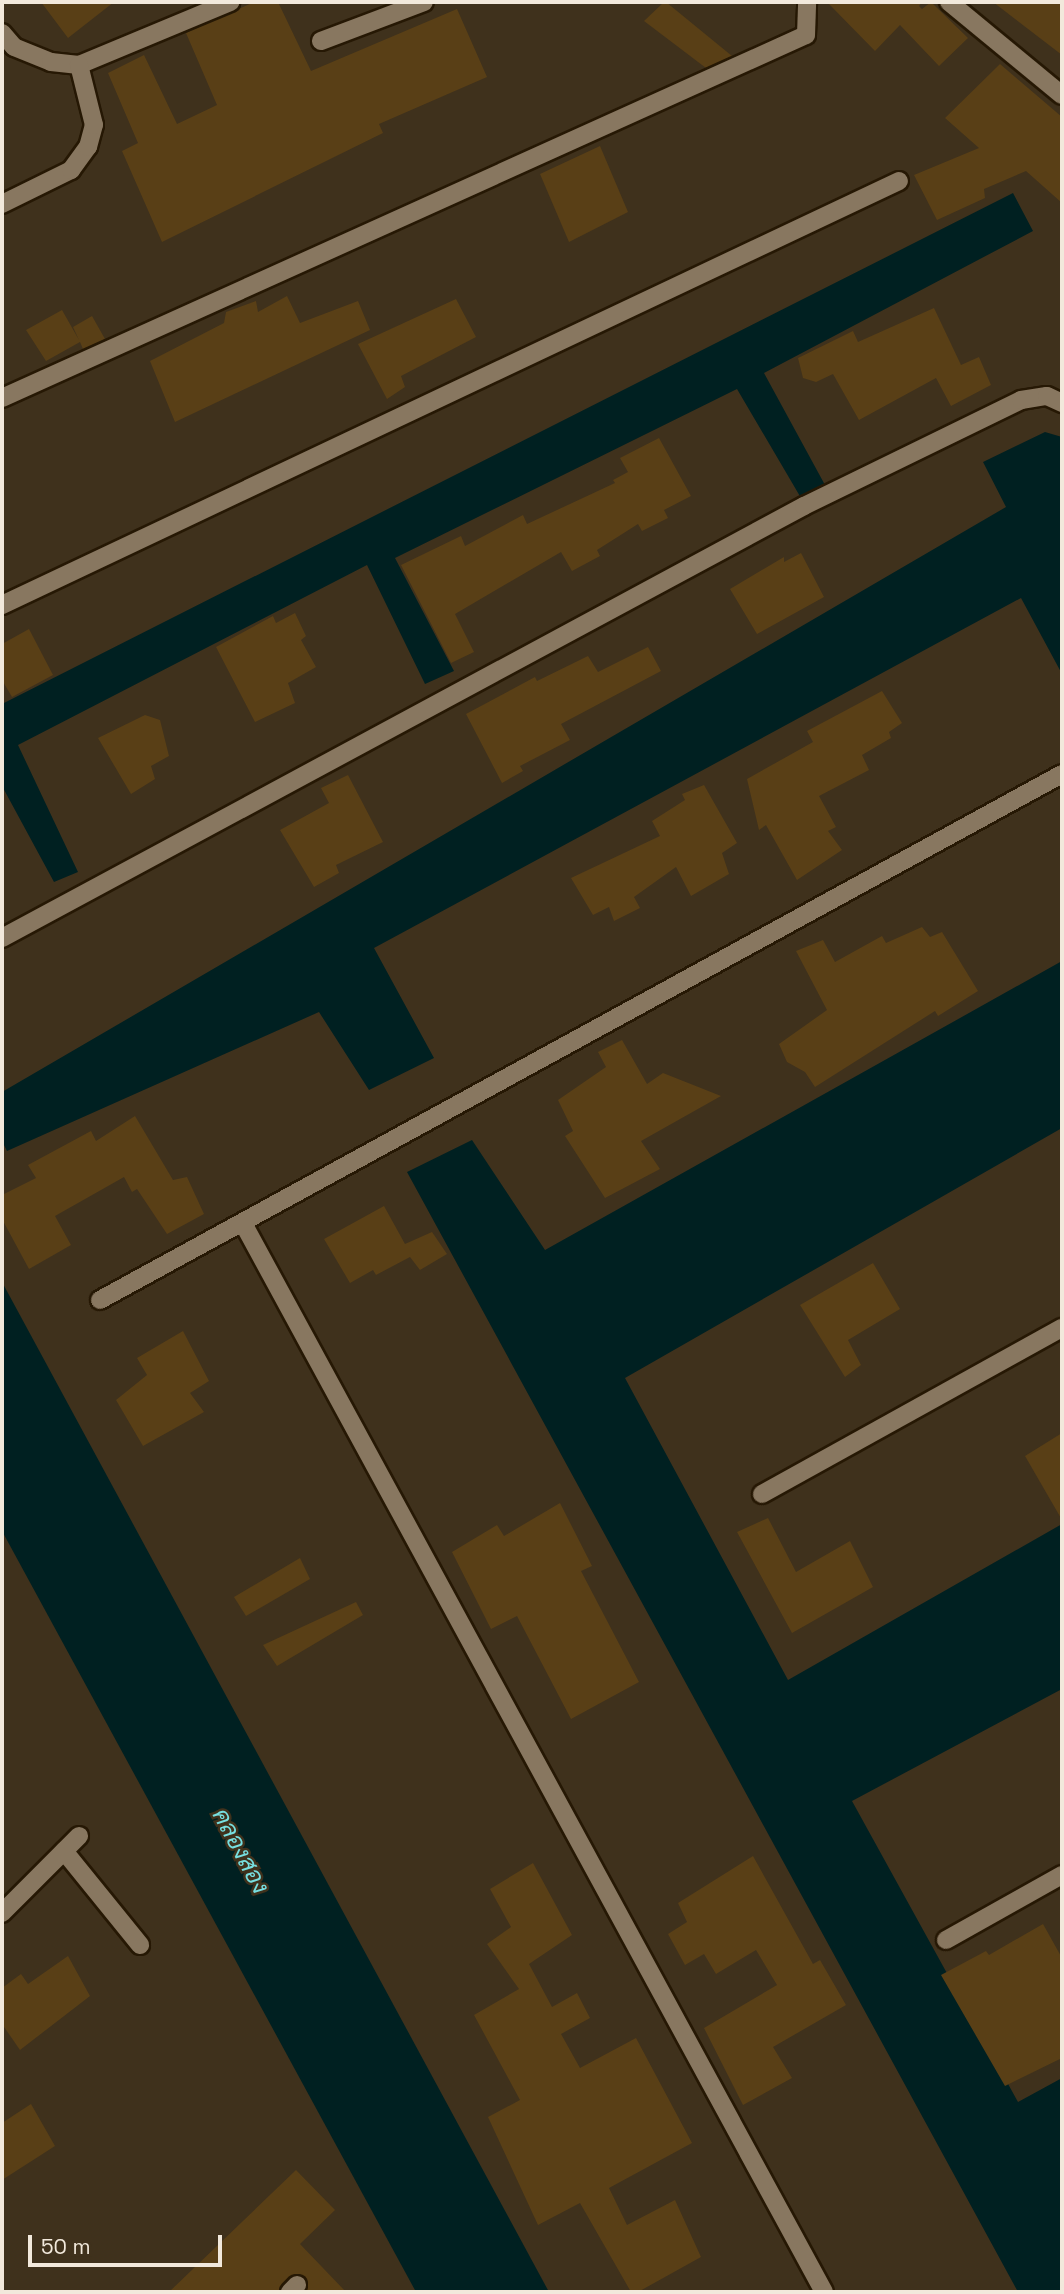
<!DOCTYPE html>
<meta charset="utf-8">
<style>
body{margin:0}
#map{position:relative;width:1064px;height:2294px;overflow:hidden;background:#3f311c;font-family:"Space Grotesk",Sarabun,sans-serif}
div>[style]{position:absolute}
.water>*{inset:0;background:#002021}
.building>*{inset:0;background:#593f16}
.roads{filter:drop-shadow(2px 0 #261804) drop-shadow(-2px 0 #261804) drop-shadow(0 2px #261804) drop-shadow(0 -2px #261804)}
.minor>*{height:18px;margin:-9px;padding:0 9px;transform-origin:9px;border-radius:9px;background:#887760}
span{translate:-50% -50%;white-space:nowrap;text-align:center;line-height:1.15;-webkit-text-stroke:5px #3f311c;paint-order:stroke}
.water-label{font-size:24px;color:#77dfe0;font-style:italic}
.frame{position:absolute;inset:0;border:4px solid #f2e9dc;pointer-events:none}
.scale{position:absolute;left:28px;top:2235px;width:194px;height:32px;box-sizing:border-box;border:4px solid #f2e9dc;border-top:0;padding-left:9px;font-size:21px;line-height:24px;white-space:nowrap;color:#f2e9dc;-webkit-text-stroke:5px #3f311c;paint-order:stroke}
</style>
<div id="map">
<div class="water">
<i style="clip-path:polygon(1013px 193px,1033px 231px,764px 373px,825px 485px,801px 498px,737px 389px,395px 558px,454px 671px,425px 684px,367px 565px,18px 745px,78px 872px,54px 882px,2px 786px,2px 704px)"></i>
<i style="clip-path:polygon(1045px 432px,1062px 437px,1062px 674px,1021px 598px,374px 948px,434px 1058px,369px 1090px,319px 1012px,7px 1151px,2px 1141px,2px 1092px,1006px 507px,983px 462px)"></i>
<i style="clip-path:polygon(1062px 961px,1062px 1128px,625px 1378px,788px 1680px,1062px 1524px,1062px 1689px,852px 1801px,1018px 2102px,1062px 2078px,1062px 2292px,1018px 2292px,407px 1172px,472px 1140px,545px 1250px)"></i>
<i style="clip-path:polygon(2px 1282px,549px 2292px,416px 2292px,2px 1531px)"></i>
</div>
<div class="building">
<i style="clip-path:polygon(41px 2px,114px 2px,68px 38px)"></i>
<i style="clip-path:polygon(254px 2px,278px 2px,311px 71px,457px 9px,487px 77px,379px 124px,383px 133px,162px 242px,122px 151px,138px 143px,108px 73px,144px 55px,177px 124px,217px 105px,186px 33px)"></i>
<i style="clip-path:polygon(664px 2px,666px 2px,732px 56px,706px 68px,644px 21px)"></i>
<i style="clip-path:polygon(827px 2px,922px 2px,919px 6px,922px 9px,931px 2px,968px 38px,939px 66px,900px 25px,875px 51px)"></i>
<i style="clip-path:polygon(993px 2px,1062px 2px,1062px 55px)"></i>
<i style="clip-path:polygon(1000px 64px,1062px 117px,1062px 203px,1026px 171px,984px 189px,985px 198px,937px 220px,914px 175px,979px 148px,945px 118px)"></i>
<i style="clip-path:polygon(600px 146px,628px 212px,569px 242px,540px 174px)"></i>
<i style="clip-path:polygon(287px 296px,300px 323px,358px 301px,370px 330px,175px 422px,150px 361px,224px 323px,226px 312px,256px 301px,258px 312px)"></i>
<i style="clip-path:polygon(456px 299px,476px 337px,401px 376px,405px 387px,387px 399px,358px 344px)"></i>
<i style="clip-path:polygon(934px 308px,961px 365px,979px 357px,991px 385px,951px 406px,936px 378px,859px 420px,833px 374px,816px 382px,803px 378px,798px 358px,853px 331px,858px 342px)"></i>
<i style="clip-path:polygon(62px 310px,79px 340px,73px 327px,92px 316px,105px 339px,83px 349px,80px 342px,46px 361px,26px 330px)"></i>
<i style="clip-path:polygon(659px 438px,691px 496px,664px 510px,668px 518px,642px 531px,638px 524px,597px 550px,600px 556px,572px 571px,561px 552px,455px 614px,474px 652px,451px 663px,401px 565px,461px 536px,465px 546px,523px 515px,527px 524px,615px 483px,613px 480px,628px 472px,620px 458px)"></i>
<i style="clip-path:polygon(801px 553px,824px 597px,757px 634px,730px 589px,784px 557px,784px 562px)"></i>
<i style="clip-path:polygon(295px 613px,306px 636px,301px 640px,316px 667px,288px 683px,295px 703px,255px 722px,216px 647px,273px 616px,276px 623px)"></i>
<i style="clip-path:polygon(29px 629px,53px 675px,12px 697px,2px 680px,2px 644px)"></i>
<i style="clip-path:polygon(648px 647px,661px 671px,561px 724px,570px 740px,520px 766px,523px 771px,502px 783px,466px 714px,535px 677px,537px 681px,588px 656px,598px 672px)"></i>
<i style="clip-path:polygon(882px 691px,902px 723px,889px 732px,891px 738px,862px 755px,869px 770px,819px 796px,836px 827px,828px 831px,842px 850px,797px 880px,766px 825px,759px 830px,747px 779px,813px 742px,807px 731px)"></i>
<i style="clip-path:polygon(145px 715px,160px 720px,169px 756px,151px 766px,155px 779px,131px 794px,98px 738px)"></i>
<i style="clip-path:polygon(348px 775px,383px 842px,336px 865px,339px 873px,314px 887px,280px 830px,329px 803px,321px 788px)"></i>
<i style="clip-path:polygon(704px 785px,737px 843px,722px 853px,729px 874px,691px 896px,676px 867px,634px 897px,640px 908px,614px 921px,609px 907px,593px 915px,571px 878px,660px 836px,652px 821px,685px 800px,682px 794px)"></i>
<i style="clip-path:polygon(922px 927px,930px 937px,942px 932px,978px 991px,938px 1016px,935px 1011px,815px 1087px,805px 1072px,787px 1062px,779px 1044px,827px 1010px,796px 951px,823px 940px,835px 962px,882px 936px,886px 943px)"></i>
<i style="clip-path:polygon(622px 1040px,647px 1084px,663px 1073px,721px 1096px,641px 1141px,660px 1169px,605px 1198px,565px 1136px,573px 1131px,558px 1100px,606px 1067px,598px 1052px)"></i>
<i style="clip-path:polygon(135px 1116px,173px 1180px,187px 1177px,204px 1214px,167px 1234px,137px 1189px,132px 1192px,124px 1177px,55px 1216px,71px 1245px,29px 1269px,2px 1219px,2px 1195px,36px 1178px,28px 1165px,91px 1131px,96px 1141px)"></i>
<i style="clip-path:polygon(384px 1206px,405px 1244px,432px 1232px,447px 1254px,420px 1270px,410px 1257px,376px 1275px,373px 1270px,350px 1283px,324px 1239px)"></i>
<i style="clip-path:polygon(873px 1263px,900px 1309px,848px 1340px,861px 1365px,845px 1377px,800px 1305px)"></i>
<i style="clip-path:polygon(183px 1331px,209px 1381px,190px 1393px,204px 1412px,143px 1446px,116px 1400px,147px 1375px,137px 1358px)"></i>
<i style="clip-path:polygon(1062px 1433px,1062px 1520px,1025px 1456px)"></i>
<i style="clip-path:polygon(560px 1503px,592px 1566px,581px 1571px,639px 1682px,571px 1719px,517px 1616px,491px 1629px,452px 1552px,497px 1525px,504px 1536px)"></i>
<i style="clip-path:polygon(768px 1518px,796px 1572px,850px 1541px,873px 1587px,792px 1633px,737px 1532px)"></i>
<i style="clip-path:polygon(300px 1558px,310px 1579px,246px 1616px,234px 1597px)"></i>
<i style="clip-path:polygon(356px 1602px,363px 1615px,277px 1666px,263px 1645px)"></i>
<i style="clip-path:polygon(753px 1856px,813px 1964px,820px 1960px,846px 2005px,773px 2047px,792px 2078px,743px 2105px,704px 2028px,777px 1985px,756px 1950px,716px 1974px,704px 1954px,685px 1965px,668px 1934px,687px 1922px,678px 1903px)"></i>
<i style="clip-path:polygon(533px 1863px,572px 1935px,529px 1964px,552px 2007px,577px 1993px,590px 2018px,561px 2034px,580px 2068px,636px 2038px,692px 2143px,609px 2188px,627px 2225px,675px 2200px,701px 2257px,638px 2292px,631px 2292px,580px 2203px,538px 2225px,488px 2117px,520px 2100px,474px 2015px,519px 1989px,487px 1944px,511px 1927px,490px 1889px)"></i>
<i style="clip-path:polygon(1043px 1924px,1062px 1958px,1062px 2058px,1005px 2086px,941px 1975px,986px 1951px,989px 1955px)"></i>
<i style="clip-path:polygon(68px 1956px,90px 1996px,20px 2050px,2px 2024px,2px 1988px,21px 1974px,28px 1984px)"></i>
<i style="clip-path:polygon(31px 2104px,55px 2146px,2px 2180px,2px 2123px)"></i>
<i style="clip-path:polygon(296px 2170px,335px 2210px,300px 2244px,346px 2292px,306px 2292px,308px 2281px,299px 2274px,289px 2277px,279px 2292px,169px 2292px)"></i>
</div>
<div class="roads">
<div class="minor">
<i style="left:949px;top:2px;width:146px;rotate:39.5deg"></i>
<i style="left:2px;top:33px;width:18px;rotate:49deg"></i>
<i style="left:14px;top:47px;width:40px;rotate:22deg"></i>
<i style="left:51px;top:62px;width:28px;rotate:6deg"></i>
<i style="left:79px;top:65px;width:164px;rotate:-22.6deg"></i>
<i style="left:321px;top:41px;width:110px;rotate:-20.7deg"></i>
<i style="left:2px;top:204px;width:77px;rotate:-26.2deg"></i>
<i style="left:71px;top:170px;width:29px;rotate:-54deg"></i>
<i style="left:88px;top:147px;width:23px;rotate:-75deg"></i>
<i style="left:94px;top:125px;width:62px;rotate:-104deg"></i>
<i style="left:2px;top:398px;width:882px;rotate:-24.3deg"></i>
<i style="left:806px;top:35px;width:33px;rotate:-88deg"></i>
<i style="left:2px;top:605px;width:992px;rotate:-25.3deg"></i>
<i style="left:2px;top:938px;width:911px;rotate:-28.31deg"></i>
<i style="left:804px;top:506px;width:242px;rotate:-26deg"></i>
<i style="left:1021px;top:400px;width:26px;rotate:-9deg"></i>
<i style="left:1047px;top:396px;width:17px;rotate:25deg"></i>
<i style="left:244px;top:1225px;width:1214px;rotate:61.47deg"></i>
<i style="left:100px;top:1300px;width:1096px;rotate:-28.67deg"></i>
<i style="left:762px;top:1494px;width:343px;rotate:-29deg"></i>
<i style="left:64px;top:1851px;width:121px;rotate:51deg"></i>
<i style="left:2px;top:1913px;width:109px;rotate:-45deg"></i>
<i style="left:946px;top:1940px;width:133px;rotate:-29.3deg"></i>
<i style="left:290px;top:2292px;width:10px;rotate:-45deg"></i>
</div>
</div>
<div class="water-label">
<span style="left:241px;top:1851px;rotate:62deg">คลองสอง</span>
</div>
<div class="frame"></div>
<div class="scale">50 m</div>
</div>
